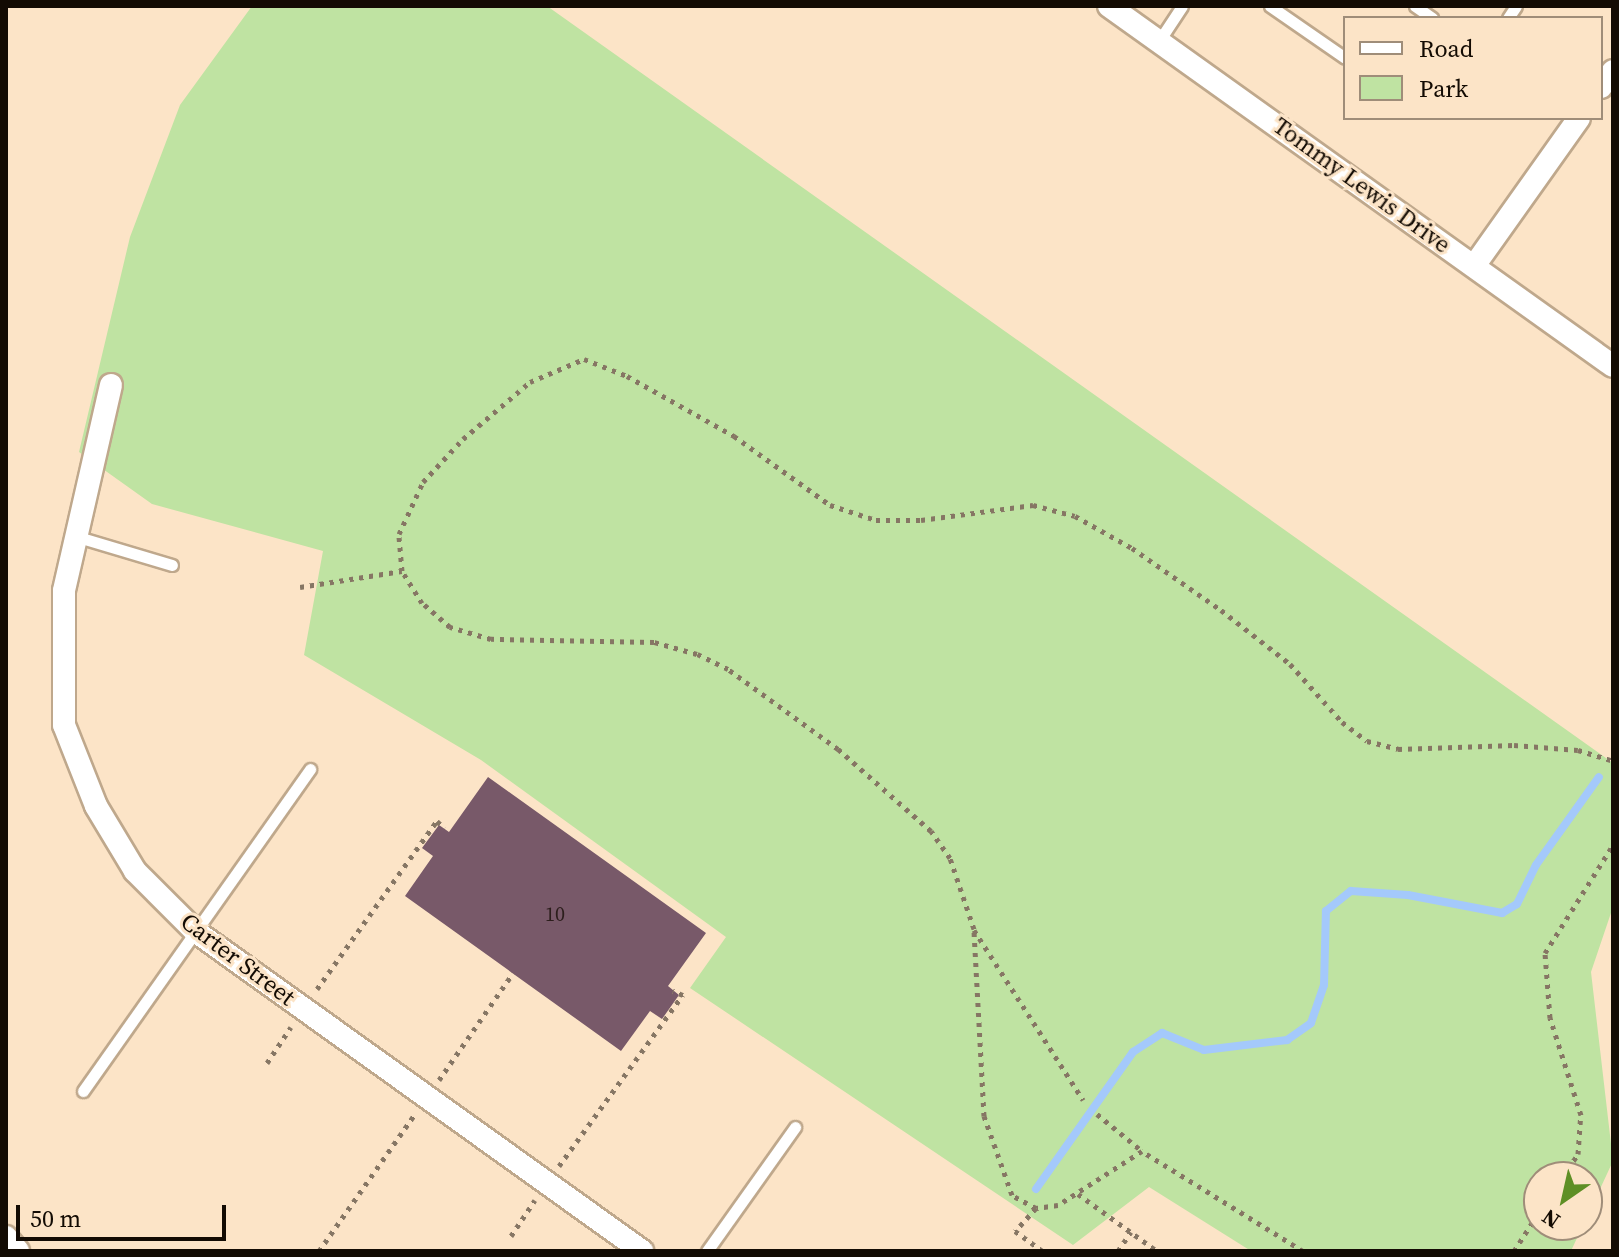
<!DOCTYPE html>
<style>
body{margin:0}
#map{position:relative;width:1619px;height:1257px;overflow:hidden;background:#fce4c7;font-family:"Source Serif 4",serif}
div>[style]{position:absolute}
.green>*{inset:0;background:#bfe3a2}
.stream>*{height:8px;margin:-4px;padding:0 4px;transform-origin:4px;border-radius:4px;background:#a4c9fb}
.building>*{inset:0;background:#785969}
.path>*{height:5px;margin-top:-2.5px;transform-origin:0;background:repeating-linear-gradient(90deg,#867664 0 4px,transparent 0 10px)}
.roads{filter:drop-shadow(2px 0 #bfa88c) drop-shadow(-2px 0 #bfa88c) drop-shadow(0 2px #bfa88c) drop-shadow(0 -2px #bfa88c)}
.service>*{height:11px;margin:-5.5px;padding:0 5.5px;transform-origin:5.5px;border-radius:5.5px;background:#fff}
.minor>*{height:22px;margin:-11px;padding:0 11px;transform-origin:11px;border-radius:11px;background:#fff}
span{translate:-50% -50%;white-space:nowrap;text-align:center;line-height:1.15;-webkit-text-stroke:6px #fce4c7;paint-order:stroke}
.number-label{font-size:20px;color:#2c1e1c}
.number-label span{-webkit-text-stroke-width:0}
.street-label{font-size:24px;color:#130b03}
.frame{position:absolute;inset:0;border:8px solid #130b03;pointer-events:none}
.legend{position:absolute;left:1343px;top:16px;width:260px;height:104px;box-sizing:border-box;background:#fce4c7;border:2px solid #9f8d79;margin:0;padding:10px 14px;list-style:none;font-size:24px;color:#130b03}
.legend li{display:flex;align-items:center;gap:16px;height:40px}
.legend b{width:40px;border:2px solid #9f8d79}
.north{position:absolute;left:1523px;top:1161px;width:80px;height:80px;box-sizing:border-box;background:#fce4c7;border:2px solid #9f8d79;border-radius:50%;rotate:214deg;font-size:22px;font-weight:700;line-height:32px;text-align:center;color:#130b03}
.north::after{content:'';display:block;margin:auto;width:28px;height:36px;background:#5e8f25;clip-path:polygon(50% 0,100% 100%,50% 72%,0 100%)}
.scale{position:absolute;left:16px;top:1205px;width:210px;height:36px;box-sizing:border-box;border:4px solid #130b03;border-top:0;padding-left:10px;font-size:24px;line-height:28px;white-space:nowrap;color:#130b03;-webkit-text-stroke:6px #fce4c7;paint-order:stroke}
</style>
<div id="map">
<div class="green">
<i style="clip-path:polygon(252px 6px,547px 6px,1613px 763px,1613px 907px,1591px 972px,1613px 1161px,1587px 1217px,1587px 1177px,1539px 1177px,1539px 1225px,1583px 1225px,1571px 1251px,1251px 1251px,1149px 1187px,1073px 1245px,690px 988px,726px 937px,481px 760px,304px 655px,323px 551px,152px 504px,79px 452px,130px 237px,180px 105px)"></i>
</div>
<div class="stream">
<i style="left:1036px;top:1189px;width:168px;rotate:-54.7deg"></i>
<i style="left:1133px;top:1052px;width:35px;rotate:-33deg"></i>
<i style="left:1162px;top:1033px;width:45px;rotate:22deg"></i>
<i style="left:1204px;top:1050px;width:84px;rotate:-6.9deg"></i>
<i style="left:1287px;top:1040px;width:29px;rotate:-35deg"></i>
<i style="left:1311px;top:1023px;width:40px;rotate:-71.1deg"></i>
<i style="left:1324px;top:985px;width:74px;rotate:-88.5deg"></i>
<i style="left:1326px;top:911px;width:32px;rotate:-39deg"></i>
<i style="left:1351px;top:891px;width:57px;rotate:4deg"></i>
<i style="left:1408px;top:895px;width:96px;rotate:10.8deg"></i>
<i style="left:1502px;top:913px;width:17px;rotate:-31deg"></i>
<i style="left:1517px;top:904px;width:43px;rotate:-64deg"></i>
<i style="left:1536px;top:865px;width:108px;rotate:-54.4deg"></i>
</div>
<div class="building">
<i style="clip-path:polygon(488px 777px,706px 933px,668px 986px,679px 995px,662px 1019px,650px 1011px,621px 1051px,405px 896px,433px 856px,422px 848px,439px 825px,449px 832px)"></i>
</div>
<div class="path">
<i style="left:300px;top:587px;width:103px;rotate:-8.9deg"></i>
<i style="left:974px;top:930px;width:202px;rotate:57.3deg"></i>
<i style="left:317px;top:989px;width:206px;rotate:-54.5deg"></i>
<i style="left:437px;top:821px;width:10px;rotate:45deg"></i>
<i style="left:267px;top:1063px;width:43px;rotate:-56.3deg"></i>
<i style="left:439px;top:1080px;width:130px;rotate:-55.3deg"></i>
<i style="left:1097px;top:1114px;width:58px;rotate:39.4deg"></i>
<i style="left:559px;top:1166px;width:211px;rotate:-54.1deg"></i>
<i style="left:683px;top:995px;width:11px;rotate:-158deg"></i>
<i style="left:1562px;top:1177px;width:28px;rotate:-55deg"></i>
<i style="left:1578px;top:1154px;width:39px;rotate:-86deg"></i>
<i style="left:1581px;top:1115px;width:102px;rotate:-107.7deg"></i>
<i style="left:1550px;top:1018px;width:65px;rotate:-94.4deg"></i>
<i style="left:1545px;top:953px;width:128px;rotate:-57.8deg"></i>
<i style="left:1078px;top:1194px;width:97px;rotate:35.8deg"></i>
<i style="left:1036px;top:1208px;width:31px;rotate:132deg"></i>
<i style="left:1015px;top:1231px;width:34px;rotate:36deg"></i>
<i style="left:511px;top:1236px;width:43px;rotate:-56.3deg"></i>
<i style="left:319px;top:1251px;width:167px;rotate:-55deg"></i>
<i style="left:1118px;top:1251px;width:23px;rotate:-56deg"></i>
<i style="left:1303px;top:1251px;width:190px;rotate:-148.2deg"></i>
<i style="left:1142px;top:1151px;width:100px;rotate:147.3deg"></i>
<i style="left:1058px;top:1205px;width:22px;rotate:172deg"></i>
<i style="left:1036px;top:1208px;width:27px;rotate:-152deg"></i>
<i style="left:1012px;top:1195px;width:84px;rotate:-109.5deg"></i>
<i style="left:984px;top:1116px;width:187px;rotate:-93.1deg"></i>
<i style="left:974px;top:929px;width:75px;rotate:-108.7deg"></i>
<i style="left:950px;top:858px;width:33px;rotate:-125deg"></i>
<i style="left:931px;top:831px;width:124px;rotate:-138.6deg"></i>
<i style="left:838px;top:749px;width:136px;rotate:-144deg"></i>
<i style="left:728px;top:669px;width:34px;rotate:-154deg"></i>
<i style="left:697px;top:654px;width:45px;rotate:-164.4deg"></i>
<i style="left:654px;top:642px;width:163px;rotate:-178.9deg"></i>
<i style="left:491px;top:639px;width:43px;rotate:-163.7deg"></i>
<i style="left:450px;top:627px;width:37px;rotate:-139deg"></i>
<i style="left:422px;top:603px;width:38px;rotate:-122deg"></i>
<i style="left:402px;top:571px;width:37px;rotate:-95deg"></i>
<i style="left:399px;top:534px;width:57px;rotate:-65.2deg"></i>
<i style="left:423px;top:482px;width:59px;rotate:-47.1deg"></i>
<i style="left:463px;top:439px;width:88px;rotate:-40.4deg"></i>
<i style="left:530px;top:382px;width:59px;rotate:-23.1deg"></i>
<i style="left:584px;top:359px;width:46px;rotate:21.6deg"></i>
<i style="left:627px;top:376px;width:123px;rotate:29.3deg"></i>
<i style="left:734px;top:436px;width:118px;rotate:35.7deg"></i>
<i style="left:830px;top:505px;width:48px;rotate:18.1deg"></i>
<i style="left:876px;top:520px;width:45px"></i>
<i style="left:921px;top:520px;width:113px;rotate:-7.6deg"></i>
<i style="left:1033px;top:505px;width:43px;rotate:14.7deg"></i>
<i style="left:1075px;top:516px;width:65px;rotate:29.3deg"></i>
<i style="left:1132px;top:548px;width:108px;rotate:34.9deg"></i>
<i style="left:1221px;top:610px;width:88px;rotate:38deg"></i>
<i style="left:1290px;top:664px;width:78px;rotate:48.1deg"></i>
<i style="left:1342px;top:722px;width:31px;rotate:37deg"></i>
<i style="left:1367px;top:741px;width:32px;rotate:14deg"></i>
<i style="left:1398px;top:749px;width:116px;rotate:-2deg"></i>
<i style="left:1514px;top:745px;width:64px;rotate:4.5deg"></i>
<i style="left:1578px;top:750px;width:37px;rotate:17deg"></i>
<i style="left:1514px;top:1251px;width:46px;rotate:-57.3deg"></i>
</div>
<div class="roads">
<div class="service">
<i style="left:1270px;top:6px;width:91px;rotate:34.7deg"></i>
<i style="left:1415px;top:6px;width:21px;rotate:35deg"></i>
<i style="left:1508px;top:18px;width:14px;rotate:-56deg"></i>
<i style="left:1159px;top:41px;width:42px;rotate:-56.7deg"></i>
<i style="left:78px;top:537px;width:98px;rotate:16.6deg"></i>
<i style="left:83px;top:1091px;width:394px;rotate:-54.8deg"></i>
<i style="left:707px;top:1251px;width:152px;rotate:-54.6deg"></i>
</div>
<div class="minor">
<i style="left:1109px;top:6px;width:619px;rotate:35.54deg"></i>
<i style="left:1601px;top:87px;width:20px;rotate:-53deg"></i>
<i style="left:1474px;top:266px;width:181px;rotate:-54.6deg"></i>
<i style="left:111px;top:385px;width:211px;rotate:102.9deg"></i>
<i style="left:64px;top:591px;width:134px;rotate:90deg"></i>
<i style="left:64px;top:725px;width:87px;rotate:68.4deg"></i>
<i style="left:96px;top:806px;width:76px;rotate:59deg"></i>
<i style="left:135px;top:871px;width:85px;rotate:45deg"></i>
<i style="left:195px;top:931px;width:550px;rotate:35.6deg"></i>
<i style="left:6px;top:1237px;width:18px;rotate:49deg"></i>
</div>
</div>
<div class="number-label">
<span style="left:555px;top:914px">10</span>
</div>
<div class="street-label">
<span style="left:1362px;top:185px;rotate:36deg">Tommy Lewis Drive</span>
<span style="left:238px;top:959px;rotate:37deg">Carter Street</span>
</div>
<div class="frame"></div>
<ul class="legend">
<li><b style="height:10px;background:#fff"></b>Road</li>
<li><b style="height:22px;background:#bfe3a2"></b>Park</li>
</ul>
<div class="north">N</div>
<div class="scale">50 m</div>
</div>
